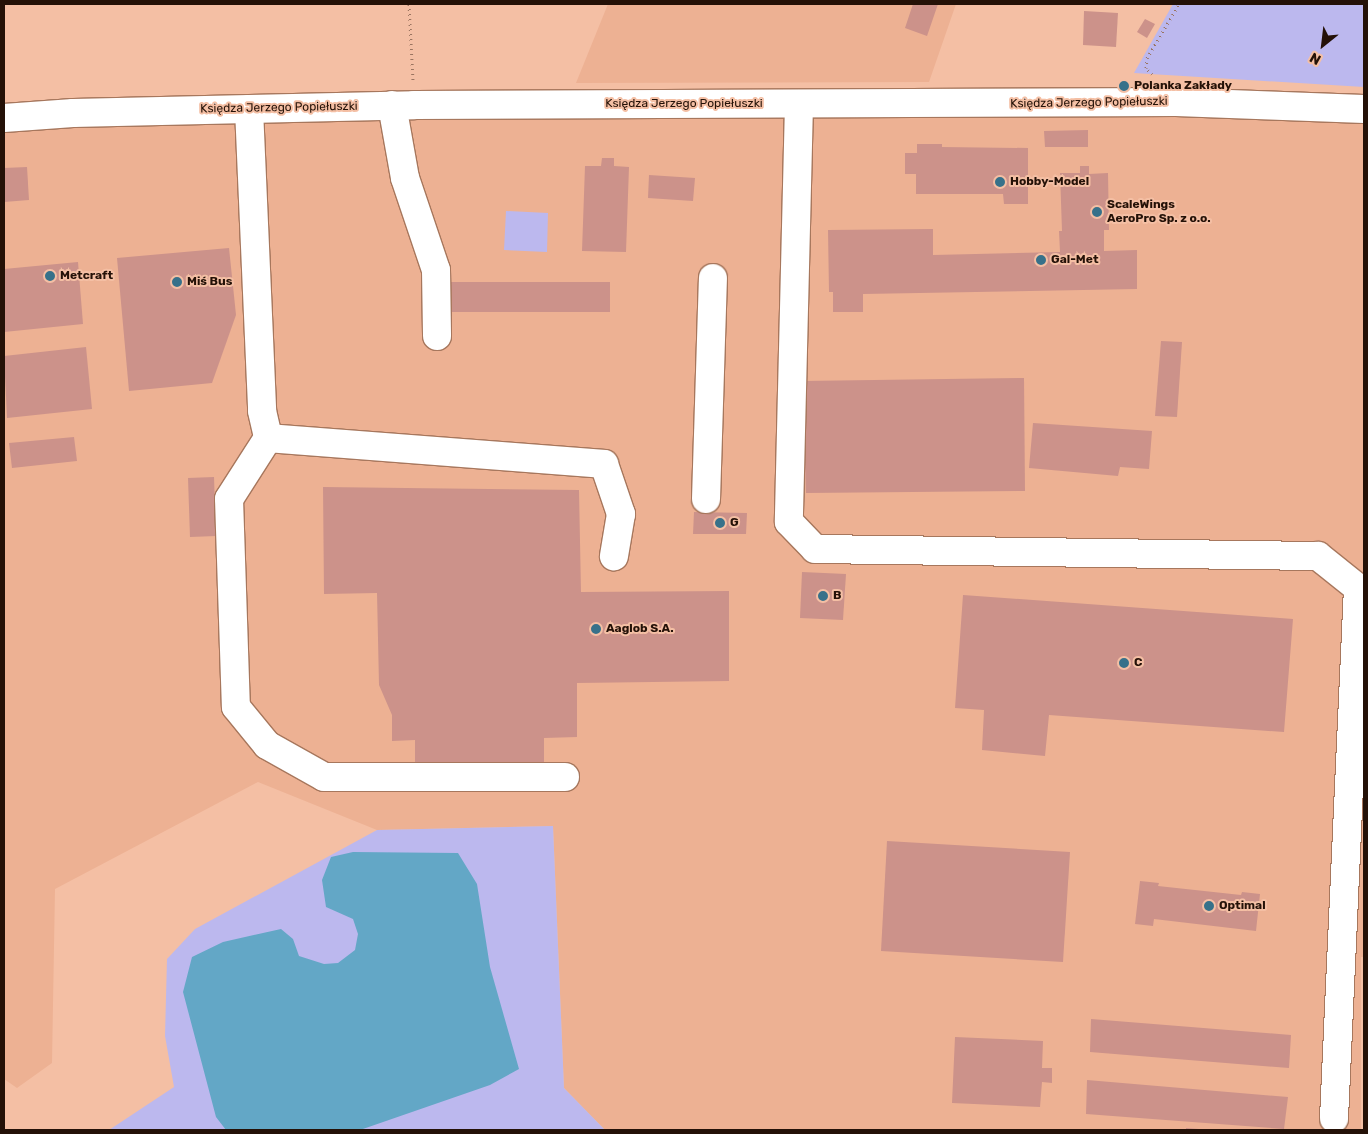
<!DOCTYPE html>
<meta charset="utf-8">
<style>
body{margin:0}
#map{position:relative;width:1368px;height:1134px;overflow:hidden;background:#f4bfa4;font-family:Rubik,sans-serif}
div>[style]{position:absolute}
.built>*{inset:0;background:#edb193}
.green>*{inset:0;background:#bcb8ee}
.water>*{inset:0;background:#63a7c6}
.building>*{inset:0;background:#cc928a}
.path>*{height:3px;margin-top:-1.5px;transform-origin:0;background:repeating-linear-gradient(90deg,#9a7460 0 1px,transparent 0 5px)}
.roads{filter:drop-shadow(1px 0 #a7775d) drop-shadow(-1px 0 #a7775d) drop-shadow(0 1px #a7775d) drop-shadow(0 -1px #a7775d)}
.minor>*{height:28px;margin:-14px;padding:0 14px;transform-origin:14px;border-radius:14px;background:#fff}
.dots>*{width:14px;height:14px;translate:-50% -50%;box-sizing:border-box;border:2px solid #f4bfa4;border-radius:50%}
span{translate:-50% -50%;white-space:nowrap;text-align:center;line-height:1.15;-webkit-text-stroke:4px #f4bfa4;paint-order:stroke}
.poi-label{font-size:12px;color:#241107;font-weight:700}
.left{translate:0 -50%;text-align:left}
.street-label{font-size:12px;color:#241107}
.frame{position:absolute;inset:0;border:5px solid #241107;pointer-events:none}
.north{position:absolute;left:1298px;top:20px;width:50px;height:50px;-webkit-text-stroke:4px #f4bfa4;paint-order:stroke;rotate:209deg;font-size:14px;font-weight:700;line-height:20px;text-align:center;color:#241107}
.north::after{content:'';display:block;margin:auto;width:18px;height:22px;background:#241107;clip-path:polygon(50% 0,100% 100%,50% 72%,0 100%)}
</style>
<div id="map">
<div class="built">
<i style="clip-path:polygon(608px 4px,956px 4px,929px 82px,576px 83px)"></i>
<i style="clip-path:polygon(947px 88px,1097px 101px,1364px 117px,1364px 957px,1361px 957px,1361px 1130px,605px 1130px,564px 1088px,553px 826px,377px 830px,258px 782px,55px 889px,52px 1063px,17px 1088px,4px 1079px,4px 120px,799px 104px)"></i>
</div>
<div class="green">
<i style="clip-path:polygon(1173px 4px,1364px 4px,1364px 87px,1134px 73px)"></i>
<i style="clip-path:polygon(506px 211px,548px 213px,547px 252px,504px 250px)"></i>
<i style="clip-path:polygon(553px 826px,564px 1088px,605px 1130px,109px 1130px,174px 1087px,165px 1036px,167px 959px,195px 929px,377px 830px)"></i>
</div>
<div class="water">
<i style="clip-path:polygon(353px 852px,458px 853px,477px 884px,490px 967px,519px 1069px,490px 1085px,360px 1130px,226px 1130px,216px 1117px,183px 992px,192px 957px,223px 942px,281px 929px,293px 939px,299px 956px,324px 964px,338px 963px,355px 950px,358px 934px,353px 919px,326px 907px,322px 880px,331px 857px)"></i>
</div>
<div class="building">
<i style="clip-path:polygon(913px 4px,938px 4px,927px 36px,905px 28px)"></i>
<i style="clip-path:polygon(1084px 11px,1118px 13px,1116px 47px,1083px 45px)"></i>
<i style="clip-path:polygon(1145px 19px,1155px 24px,1147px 38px,1137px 32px)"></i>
<i style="clip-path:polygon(1088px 130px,1088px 147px,1045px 147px,1044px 131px)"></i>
<i style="clip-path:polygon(917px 144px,942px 144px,942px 147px,1028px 148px,1028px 204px,1004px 204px,1003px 194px,916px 194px,916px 174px,905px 174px,905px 153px,917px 153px)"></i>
<i style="clip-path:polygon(602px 158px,614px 158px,614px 166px,629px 167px,626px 252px,582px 251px,585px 166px,601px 166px)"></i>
<i style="clip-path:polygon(1080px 166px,1089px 166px,1089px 174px,1108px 173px,1109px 230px,1104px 230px,1104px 251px,1137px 250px,1137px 289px,863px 294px,863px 312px,833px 312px,833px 292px,829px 292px,828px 230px,933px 229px,933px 255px,1060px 252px,1059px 231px,1062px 231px,1060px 173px,1080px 173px)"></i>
<i style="clip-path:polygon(27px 167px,29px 200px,4px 202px,4px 168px)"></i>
<i style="clip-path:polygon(649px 175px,695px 178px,693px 201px,648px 198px)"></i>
<i style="clip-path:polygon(229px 248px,236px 315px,212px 383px,129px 391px,117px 258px)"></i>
<i style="clip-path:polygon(78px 262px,83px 324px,4px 332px,4px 269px)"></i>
<i style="clip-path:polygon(451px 282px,610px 282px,610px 312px,451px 312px)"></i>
<i style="clip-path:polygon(1161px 341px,1182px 342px,1177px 417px,1155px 416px)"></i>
<i style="clip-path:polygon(86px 347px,92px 409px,7px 418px,4px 356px)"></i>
<i style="clip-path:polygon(1024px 378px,1025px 491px,806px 493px,802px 381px)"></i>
<i style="clip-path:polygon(1033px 423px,1152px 431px,1149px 469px,1120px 467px,1118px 476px,1029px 468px)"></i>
<i style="clip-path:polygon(74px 437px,77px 461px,12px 468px,9px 443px)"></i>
<i style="clip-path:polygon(214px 477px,216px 536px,190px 537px,188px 478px)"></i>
<i style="clip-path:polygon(323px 487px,579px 490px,581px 592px,729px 591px,729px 681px,577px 683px,577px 737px,544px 738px,544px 764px,415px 766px,415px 740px,392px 741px,392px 715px,379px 685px,377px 593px,324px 594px)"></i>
<i style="clip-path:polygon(694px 512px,747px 513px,746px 534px,693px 534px)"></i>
<i style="clip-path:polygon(802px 572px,846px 574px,843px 620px,800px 618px)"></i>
<i style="clip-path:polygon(963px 595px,1293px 619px,1284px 732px,1049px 715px,1045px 756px,982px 750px,984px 710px,955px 708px)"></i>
<i style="clip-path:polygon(887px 841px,1070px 852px,1063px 962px,881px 951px)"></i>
<i style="clip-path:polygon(1140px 881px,1159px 883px,1158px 886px,1241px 895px,1242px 892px,1260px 894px,1256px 931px,1154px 919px,1153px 926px,1135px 924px)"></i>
<i style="clip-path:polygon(1091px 1019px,1291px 1035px,1289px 1068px,1090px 1052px)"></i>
<i style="clip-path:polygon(955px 1037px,1043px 1041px,1042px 1068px,1052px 1068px,1052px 1083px,1042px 1082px,1040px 1107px,952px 1103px)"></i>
<i style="clip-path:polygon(1087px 1080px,1288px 1097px,1284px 1129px,1086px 1114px)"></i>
<i style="clip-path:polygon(1186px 1128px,1199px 1129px,1199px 1130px,1186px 1130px)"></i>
</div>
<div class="path">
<i style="left:409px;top:4px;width:76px;rotate:87deg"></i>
<i style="left:1152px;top:74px;width:8px;rotate:-135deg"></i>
<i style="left:1146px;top:68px;width:10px;rotate:-84deg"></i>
<i style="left:1147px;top:58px;width:63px;rotate:-59.3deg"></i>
</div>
<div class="roads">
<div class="minor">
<i style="left:799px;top:104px;width:418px;rotate:91.4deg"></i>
<i style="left:789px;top:522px;width:37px;rotate:46deg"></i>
<i style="left:815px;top:549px;width:503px;rotate:0.8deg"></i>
<i style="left:1318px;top:556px;width:51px;rotate:38.7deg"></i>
<i style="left:1358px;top:588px;width:531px;rotate:92.59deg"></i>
<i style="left:392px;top:105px;width:74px;rotate:79.9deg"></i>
<i style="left:405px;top:178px;width:97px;rotate:71.4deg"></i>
<i style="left:436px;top:270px;width:66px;rotate:89.1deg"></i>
<i style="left:249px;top:109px;width:302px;rotate:87.5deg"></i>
<i style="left:262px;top:411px;width:28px;rotate:77deg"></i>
<i style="left:268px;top:438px;width:337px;rotate:4.4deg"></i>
<i style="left:604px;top:464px;width:53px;rotate:71.2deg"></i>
<i style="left:621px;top:514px;width:43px;rotate:99.5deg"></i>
<i style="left:4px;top:118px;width:69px;rotate:-4.1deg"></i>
<i style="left:73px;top:113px;width:341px;rotate:-1.3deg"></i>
<i style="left:414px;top:105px;width:762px;rotate:-0.23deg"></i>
<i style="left:1176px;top:102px;width:188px;rotate:2.1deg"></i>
<i style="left:268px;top:438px;width:72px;rotate:122.6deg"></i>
<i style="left:229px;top:499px;width:208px;rotate:88.1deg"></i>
<i style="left:236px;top:707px;width:49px;rotate:50.8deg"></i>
<i style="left:267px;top:745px;width:65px;rotate:29.3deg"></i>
<i style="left:324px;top:777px;width:241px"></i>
<i style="left:706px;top:499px;width:221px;rotate:-88.2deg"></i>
</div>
</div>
<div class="dots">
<i style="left:1124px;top:86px;background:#37718a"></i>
<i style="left:1000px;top:182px;background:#37718a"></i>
<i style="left:1097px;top:212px;background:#37718a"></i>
<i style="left:1041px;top:260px;background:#37718a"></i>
<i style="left:50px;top:276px;background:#37718a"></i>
<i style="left:177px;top:282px;background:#37718a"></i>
<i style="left:720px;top:523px;background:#37718a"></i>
<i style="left:823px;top:596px;background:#37718a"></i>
<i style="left:596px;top:629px;background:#37718a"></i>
<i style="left:1124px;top:663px;background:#37718a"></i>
<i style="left:1209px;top:906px;background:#37718a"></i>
</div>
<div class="poi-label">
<span class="left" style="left:1134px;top:86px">Polanka Zakłady</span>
<span class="left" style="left:1010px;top:182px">Hobby-Model</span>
<span class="left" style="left:1107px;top:212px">ScaleWings<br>AeroPro Sp. z o.o.</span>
<span class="left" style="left:1051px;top:260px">Gal-Met</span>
<span class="left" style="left:60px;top:276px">Metcraft</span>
<span class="left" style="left:187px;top:282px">Miś Bus</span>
<span class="left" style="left:730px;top:523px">G</span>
<span class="left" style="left:833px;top:596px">B</span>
<span class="left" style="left:606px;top:629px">Aaglob S.A.</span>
<span class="left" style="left:1134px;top:663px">C</span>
<span class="left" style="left:1219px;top:906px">Optimal</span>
</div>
<div class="street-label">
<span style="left:1089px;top:103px;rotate:-1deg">Księdza Jerzego Popiełuszki</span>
<span style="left:684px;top:104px">Księdza Jerzego Popiełuszki</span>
<span style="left:279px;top:108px;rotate:-1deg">Księdza Jerzego Popiełuszki</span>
</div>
<div class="frame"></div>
<div class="north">N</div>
</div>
